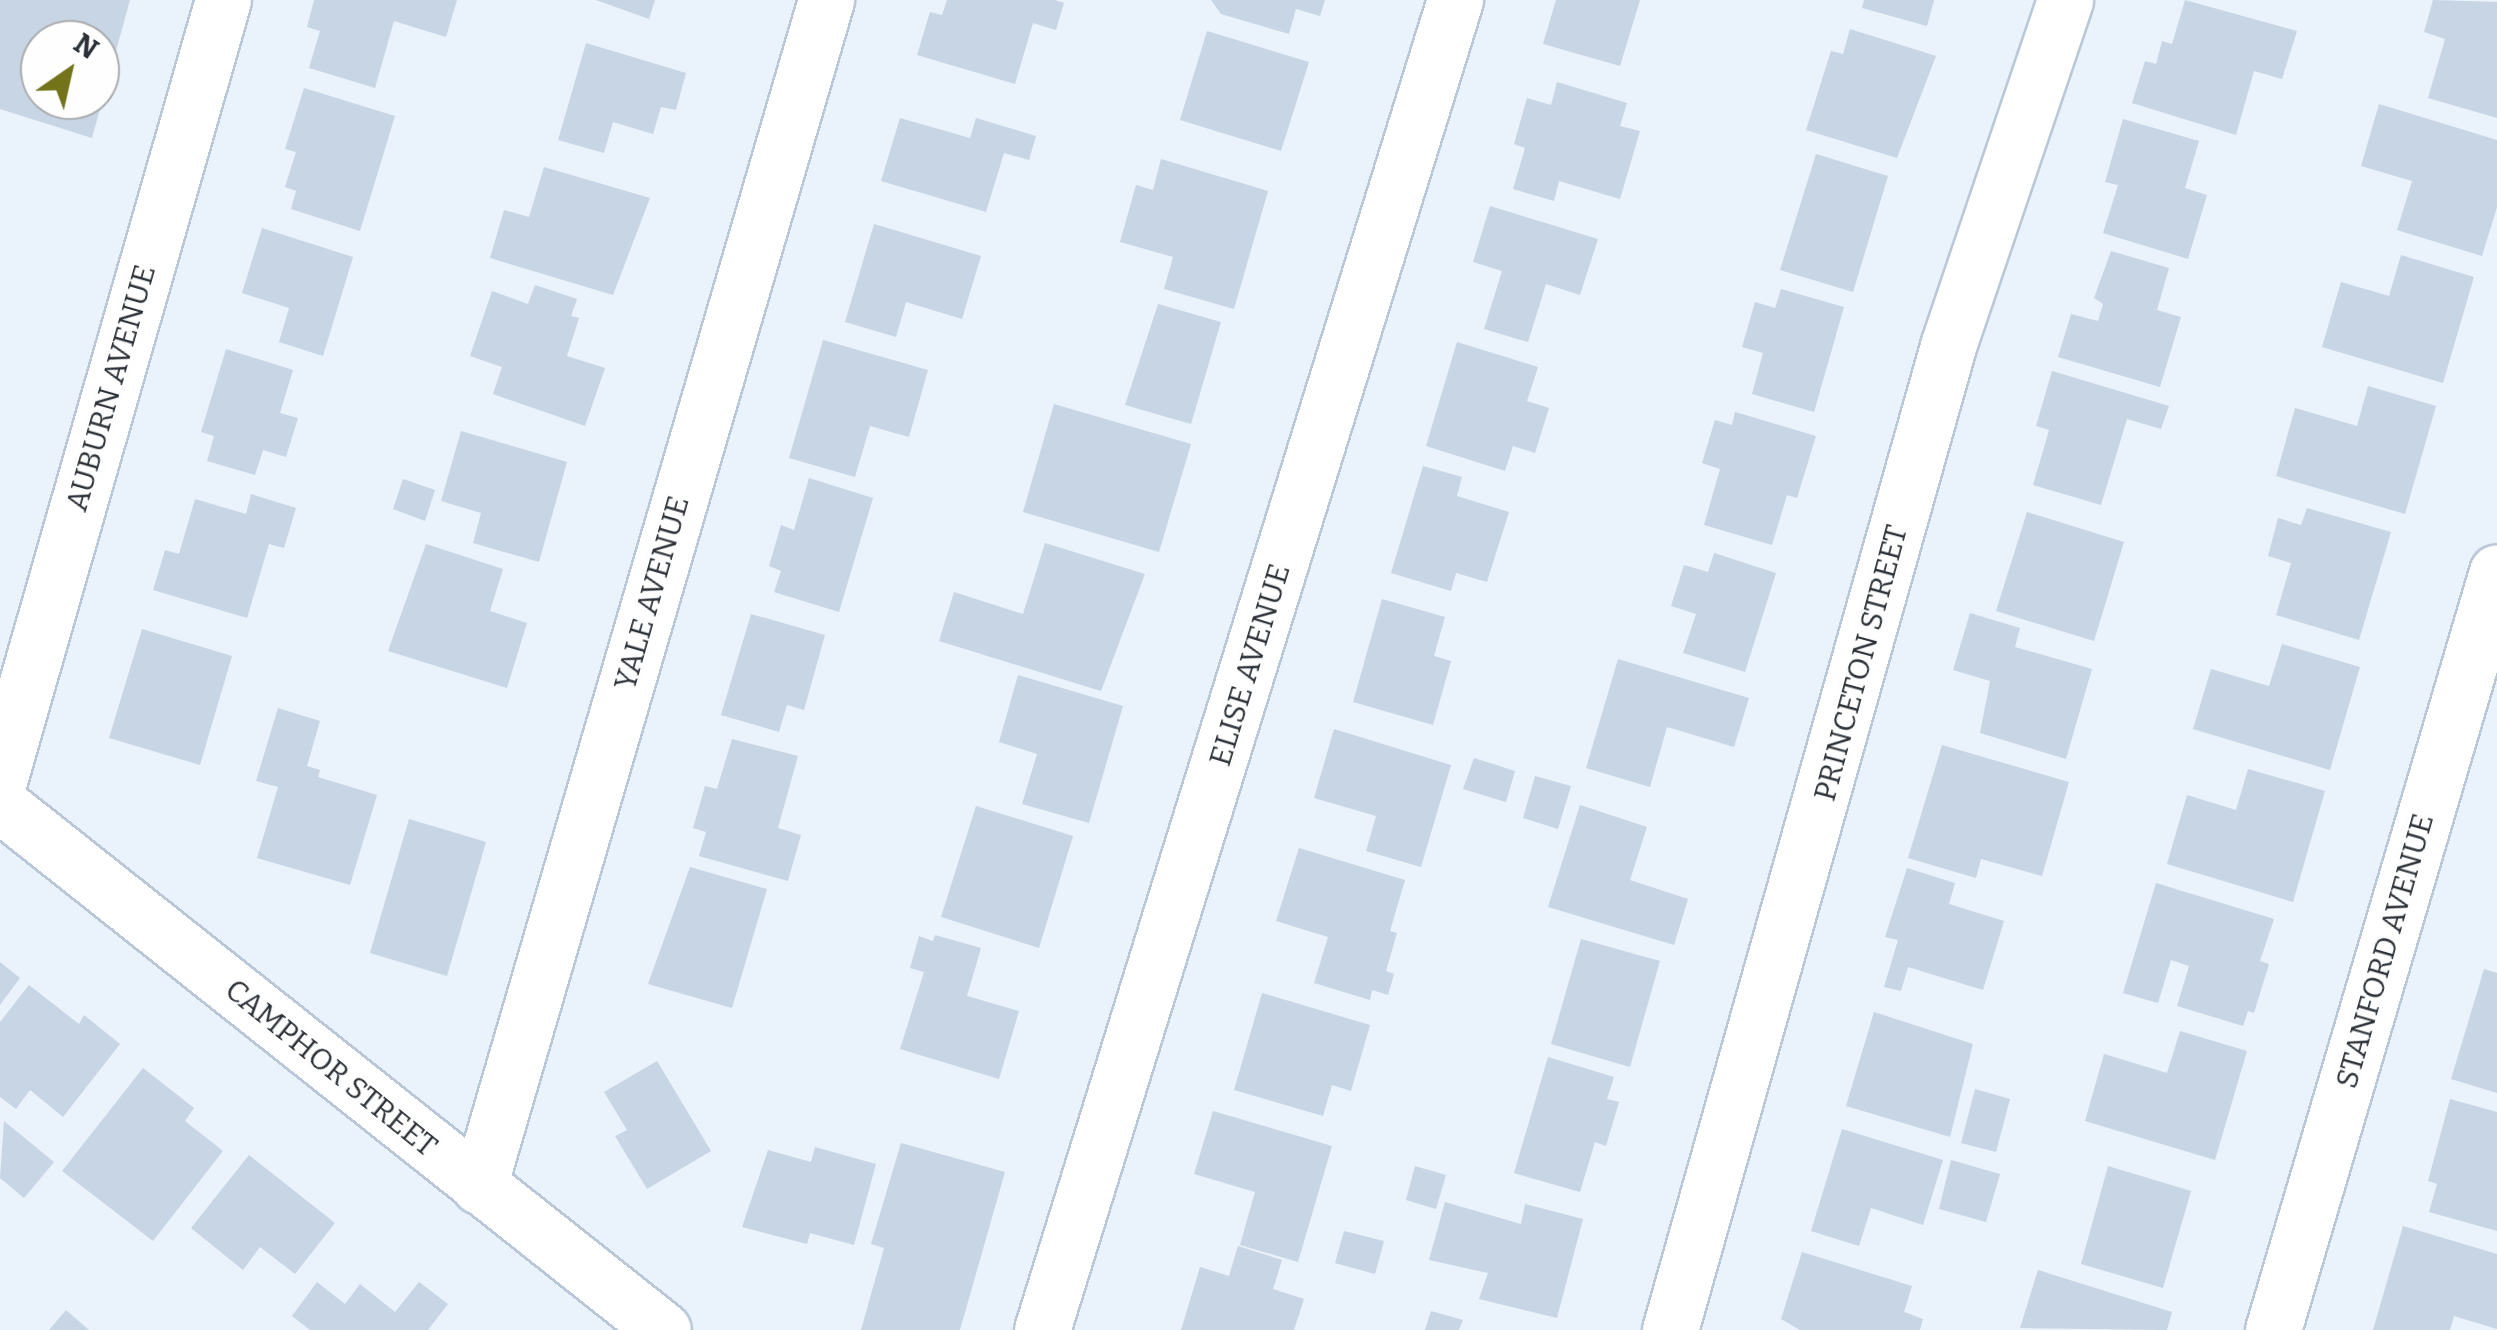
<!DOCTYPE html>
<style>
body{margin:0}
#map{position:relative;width:2497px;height:1330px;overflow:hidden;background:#eaf2fc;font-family:Bitter,serif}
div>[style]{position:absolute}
.building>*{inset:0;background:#c7d5e4}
.roads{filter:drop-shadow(2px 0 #b9c7d6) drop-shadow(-2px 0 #b9c7d6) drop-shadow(0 2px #b9c7d6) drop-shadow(0 -2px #b9c7d6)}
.minor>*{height:55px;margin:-27.5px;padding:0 27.5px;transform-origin:27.5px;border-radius:27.5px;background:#fff}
.tertiary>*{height:55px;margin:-27.5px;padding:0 27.5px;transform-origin:27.5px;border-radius:27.5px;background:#fff}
span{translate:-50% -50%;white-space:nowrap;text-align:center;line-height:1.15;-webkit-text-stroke:8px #fefefe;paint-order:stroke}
.street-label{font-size:30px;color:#2c3137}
.north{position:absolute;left:20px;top:20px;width:100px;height:100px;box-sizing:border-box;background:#fefefe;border:2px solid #aaacae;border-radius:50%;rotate:34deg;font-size:28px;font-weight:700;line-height:40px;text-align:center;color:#2c3137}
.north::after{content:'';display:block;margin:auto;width:35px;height:45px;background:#73741a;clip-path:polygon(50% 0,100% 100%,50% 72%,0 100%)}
</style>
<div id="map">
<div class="building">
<i style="clip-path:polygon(evenodd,0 0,130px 0,92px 138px,0 109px,0 0,40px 40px,100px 40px,100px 100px,40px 100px,40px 40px)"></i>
<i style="clip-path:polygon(314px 0,457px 0,446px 37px,394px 21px,375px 88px,309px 68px,320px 31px,307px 27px)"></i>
<i style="clip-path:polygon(596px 0,655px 0,649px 19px)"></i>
<i style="clip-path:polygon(947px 0,1055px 0,1064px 3px,1056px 30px,1033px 23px,1015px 84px,917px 55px,930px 12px,942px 15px)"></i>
<i style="clip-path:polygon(1211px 0,1325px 0,1320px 16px,1296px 9px,1289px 34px,1221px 14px)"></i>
<i style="clip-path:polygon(1556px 0,1640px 0,1620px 66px,1543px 44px)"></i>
<i style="clip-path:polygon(1864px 0,1934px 0,1927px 26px,1862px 8px)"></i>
<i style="clip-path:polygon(2185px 0,2297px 31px,2282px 79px,2254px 71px,2236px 135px,2132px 103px,2145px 61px,2156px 64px,2162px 41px,2172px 44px)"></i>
<i style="clip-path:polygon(2433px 0,2497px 2px,2497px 118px,2428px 98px,2445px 39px,2424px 32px)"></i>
<i style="clip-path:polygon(1850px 29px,1936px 56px,1897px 158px,1806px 130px,1831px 51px,1843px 54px)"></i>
<i style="clip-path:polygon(1207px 31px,1309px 62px,1281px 151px,1180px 120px)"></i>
<i style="clip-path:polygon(586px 43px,686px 73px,676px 110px,661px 107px,653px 134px,613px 122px,604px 153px,558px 140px)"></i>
<i style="clip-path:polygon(1557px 82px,1627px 103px,1620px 126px,1640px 131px,1620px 199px,1559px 181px,1554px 201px,1513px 189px,1525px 148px,1514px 144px,1527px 98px,1551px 105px)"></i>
<i style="clip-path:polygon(304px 88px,395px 116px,360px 231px,291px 209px,296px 191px,285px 187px,296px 152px,285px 149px)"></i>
<i style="clip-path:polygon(2379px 104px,2497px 140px,2497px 207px,2482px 256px,2397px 230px,2412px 181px,2361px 166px)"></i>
<i style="clip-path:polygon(900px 118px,970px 138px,976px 118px,1036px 136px,1029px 160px,1004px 153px,986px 212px,881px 181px)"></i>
<i style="clip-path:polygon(2123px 119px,2199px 141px,2185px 188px,2207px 195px,2188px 259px,2103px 233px,2118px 185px,2105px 182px)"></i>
<i style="clip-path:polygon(1816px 154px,1888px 176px,1853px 292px,1780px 270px)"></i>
<i style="clip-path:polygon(1161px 159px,1268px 191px,1234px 309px,1164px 289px,1173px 257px,1120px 242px,1136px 185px,1153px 190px)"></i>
<i style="clip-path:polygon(544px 167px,650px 198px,613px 295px,490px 258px,504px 210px,529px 217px)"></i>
<i style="clip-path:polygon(1490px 206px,1598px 239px,1580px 295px,1546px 284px,1528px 342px,1484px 329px,1502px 271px,1473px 262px)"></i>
<i style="clip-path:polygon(874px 224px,981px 256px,962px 319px,906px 302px,896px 337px,845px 322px)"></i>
<i style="clip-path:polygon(262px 228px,353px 257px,323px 356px,279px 342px,289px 308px,242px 293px)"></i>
<i style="clip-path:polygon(2111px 251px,2169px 268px,2157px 310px,2181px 317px,2160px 387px,2058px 357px,2071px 314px,2098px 321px,2103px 304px,2094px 298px)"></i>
<i style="clip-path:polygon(2401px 255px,2474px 277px,2443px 383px,2322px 347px,2341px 282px,2389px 296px)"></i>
<i style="clip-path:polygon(535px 285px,577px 299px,571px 316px,579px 318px,567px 356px,605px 368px,585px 426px,493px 394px,502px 367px,470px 356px,492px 291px,528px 304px)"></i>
<i style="clip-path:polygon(1781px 289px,1844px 307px,1814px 412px,1752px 394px,1763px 353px,1742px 347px,1755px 302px,1775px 308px)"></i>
<i style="clip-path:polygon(1158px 304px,1221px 322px,1191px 424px,1125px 405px)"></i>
<i style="clip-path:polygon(823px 340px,928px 370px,909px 437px,870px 426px,855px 477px,789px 458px)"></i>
<i style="clip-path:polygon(1457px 342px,1538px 367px,1527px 401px,1549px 408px,1535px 453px,1513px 446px,1505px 471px,1426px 446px)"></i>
<i style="clip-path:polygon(226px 349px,293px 370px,280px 413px,298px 418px,286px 457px,263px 450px,255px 475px,207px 461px,214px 436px,201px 432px)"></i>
<i style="clip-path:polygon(2052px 371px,2169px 406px,2161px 429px,2127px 419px,2101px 505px,2033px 485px,2049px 430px,2036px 426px)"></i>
<i style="clip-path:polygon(2368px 386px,2436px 406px,2405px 514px,2276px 476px,2295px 408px,2357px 426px)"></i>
<i style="clip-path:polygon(1054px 404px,1191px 444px,1159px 552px,1023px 512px)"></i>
<i style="clip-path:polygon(1735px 412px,1816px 436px,1797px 498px,1787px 495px,1772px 545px,1704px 525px,1720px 469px,1702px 463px,1715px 420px,1732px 425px)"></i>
<i style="clip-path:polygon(461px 431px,567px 462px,539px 562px,473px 543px,481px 513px,441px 501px)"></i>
<i style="clip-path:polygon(1423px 466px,1462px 477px,1457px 496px,1509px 512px,1487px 582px,1456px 573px,1451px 591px,1391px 573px)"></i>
<i style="clip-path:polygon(809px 478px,873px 498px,839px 612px,774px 592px,781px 571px,769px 566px,781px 525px,794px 530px)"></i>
<i style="clip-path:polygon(403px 479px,435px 490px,425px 521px,393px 509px)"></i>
<i style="clip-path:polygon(251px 494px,296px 508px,284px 548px,269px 544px,247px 618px,153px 590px,165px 550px,179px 554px,195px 499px,246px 514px)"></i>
<i style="clip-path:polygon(2307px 508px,2391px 532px,2359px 640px,2276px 615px,2291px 563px,2268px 556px,2278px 518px,2301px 525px)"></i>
<i style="clip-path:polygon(2027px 512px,2124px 542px,2094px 641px,1996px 611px)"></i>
<i style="clip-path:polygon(1045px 543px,1145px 574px,1101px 691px,939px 641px,954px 592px,1023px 614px)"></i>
<i style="clip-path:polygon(426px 544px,503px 569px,490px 611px,527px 623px,507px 688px,388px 651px)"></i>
<i style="clip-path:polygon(1714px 553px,1776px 573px,1745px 672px,1683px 653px,1696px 614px,1671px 606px,1684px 565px,1708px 572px)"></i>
<i style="clip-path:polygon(1382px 599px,1445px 617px,1434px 656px,1451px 661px,1433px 725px,1353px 702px)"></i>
<i style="clip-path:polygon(1970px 613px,2020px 628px,2015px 647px,2092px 669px,2066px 759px,1980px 733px,1990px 681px,1953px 670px)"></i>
<i style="clip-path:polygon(751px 614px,825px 635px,804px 710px,787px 705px,779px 732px,721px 715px)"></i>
<i style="clip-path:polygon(142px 629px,232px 656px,200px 765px,109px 738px)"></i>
<i style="clip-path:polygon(2282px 644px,2360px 667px,2330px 770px,2193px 729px,2211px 669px,2269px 686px)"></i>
<i style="clip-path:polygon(1618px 659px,1749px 698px,1734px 747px,1667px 727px,1650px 787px,1586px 768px)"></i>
<i style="clip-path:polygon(1018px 675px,1123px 706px,1089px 823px,1022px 804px,1037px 754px,999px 742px)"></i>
<i style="clip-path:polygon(278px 708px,320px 721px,307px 766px,320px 770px,318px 777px,377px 795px,350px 885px,257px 858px,278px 787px,256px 781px)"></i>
<i style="clip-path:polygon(1334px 729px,1451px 765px,1421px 867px,1366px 851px,1376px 816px,1314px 798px)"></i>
<i style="clip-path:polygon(732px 739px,798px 756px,778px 828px,801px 835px,788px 881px,699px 856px,706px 832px,693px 828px,705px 786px,717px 789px)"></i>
<i style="clip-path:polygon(1942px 745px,2069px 782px,2042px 876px,1981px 859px,1976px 878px,1908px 858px)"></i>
<i style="clip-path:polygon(1474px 758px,1515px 771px,1506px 802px,1463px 789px)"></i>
<i style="clip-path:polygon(2248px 769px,2325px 791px,2293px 902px,2167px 864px,2187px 795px,2236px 810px)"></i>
<i style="clip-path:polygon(1535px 776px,1571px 786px,1558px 829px,1523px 818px)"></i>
<i style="clip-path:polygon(1580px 805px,1647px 827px,1630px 880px,1688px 899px,1674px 945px,1548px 907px)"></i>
<i style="clip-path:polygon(976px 806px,1073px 836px,1039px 948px,941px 917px)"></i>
<i style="clip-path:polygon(409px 819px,486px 842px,447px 976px,370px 953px)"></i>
<i style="clip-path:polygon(1299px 848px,1405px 880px,1390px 931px,1397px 933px,1386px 971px,1394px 974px,1388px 995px,1372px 990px,1370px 1000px,1314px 983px,1328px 937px,1276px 921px)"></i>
<i style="clip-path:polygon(690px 867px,767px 889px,732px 1008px,648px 984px)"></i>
<i style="clip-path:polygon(1907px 868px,1955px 883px,1949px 904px,2004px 921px,1983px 990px,1908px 967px,1901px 991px,1884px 987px,1898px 940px,1885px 937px)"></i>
<i style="clip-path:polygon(2156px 883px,2274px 919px,2260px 961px,2269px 964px,2254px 1013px,2248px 1011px,2243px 1026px,2177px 1006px,2189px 966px,2171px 960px,2158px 1003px,2123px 993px)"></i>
<i style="clip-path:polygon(935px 935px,981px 948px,967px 996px,1019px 1011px,999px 1079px,900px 1049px,924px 972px,910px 968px,919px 936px,933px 941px)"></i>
<i style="clip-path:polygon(1581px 939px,1660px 961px,1630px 1067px,1551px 1044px)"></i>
<i style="clip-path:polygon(0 962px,20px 978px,0 1005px)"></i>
<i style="clip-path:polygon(2484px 969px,2497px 973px,2497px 1093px,2451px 1079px)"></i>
<i style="clip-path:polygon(29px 985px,79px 1024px,84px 1015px,120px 1044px,63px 1117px,30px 1090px,16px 1109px,0 1097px,0 1022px)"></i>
<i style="clip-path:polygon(1262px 993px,1370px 1025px,1351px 1091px,1332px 1085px,1323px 1116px,1234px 1090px)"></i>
<i style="clip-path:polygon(1874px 1012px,1973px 1044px,1950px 1137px,1846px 1106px)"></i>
<i style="clip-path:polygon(2180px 1031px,2247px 1051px,2215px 1160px,2085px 1121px,2104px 1054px,2167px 1073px)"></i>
<i style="clip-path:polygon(1548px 1057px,1614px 1077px,1607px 1099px,1619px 1102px,1606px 1146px,1595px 1142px,1580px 1192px,1514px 1173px)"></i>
<i style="clip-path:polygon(657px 1061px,711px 1151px,647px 1189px,615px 1136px,627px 1130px,604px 1092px)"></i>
<i style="clip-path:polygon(143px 1068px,194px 1108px,185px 1121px,223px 1151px,153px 1241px,62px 1171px)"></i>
<i style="clip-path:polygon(1975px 1089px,2010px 1099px,1996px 1152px,1961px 1143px)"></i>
<i style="clip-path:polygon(2450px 1099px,2497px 1112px,2497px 1231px,2429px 1212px,2437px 1184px,2428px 1181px)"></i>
<i style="clip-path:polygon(1213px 1111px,1332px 1146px,1298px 1262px,1240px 1245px,1255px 1192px,1194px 1174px)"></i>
<i style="clip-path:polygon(4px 1121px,54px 1162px,24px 1198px,0 1178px)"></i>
<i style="clip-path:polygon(1842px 1129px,1943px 1160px,1923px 1225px,1871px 1208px,1859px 1246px,1811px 1231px)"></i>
<i style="clip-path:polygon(901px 1143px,1005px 1172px,960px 1330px,861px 1330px,884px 1248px,871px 1244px)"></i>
<i style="clip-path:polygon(815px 1147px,876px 1164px,854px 1245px,810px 1233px,807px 1244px,742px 1227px,768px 1150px,811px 1162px)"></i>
<i style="clip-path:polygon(249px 1155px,335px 1223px,295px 1274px,260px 1247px,243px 1270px,191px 1228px)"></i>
<i style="clip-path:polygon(1951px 1160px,2000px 1174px,1986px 1222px,1939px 1209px)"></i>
<i style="clip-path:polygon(1415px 1166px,1446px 1175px,1436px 1209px,1406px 1200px)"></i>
<i style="clip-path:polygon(2108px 1166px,2191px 1191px,2163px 1288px,2081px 1264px)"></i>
<i style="clip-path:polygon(1445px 1202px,1521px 1224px,1525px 1204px,1583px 1219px,1557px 1318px,1479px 1299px,1488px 1273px,1429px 1260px)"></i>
<i style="clip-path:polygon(2403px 1226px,2497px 1254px,2497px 1329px,2454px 1316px,2450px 1330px,2373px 1330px)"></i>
<i style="clip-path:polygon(1344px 1231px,1384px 1241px,1375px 1274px,1335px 1263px)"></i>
<i style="clip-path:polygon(1238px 1246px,1282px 1260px,1273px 1289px,1304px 1299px,1294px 1330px,1181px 1330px,1200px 1267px,1229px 1276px)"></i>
<i style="clip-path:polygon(1802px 1252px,1912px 1286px,1904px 1312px,1923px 1319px,1920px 1330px,1800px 1330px,1781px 1319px)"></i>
<i style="clip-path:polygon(2038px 1270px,2172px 1312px,2167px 1330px,2020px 1328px)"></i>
<i style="clip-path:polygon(317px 1282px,345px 1304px,360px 1284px,395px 1312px,419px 1282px,448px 1304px,428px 1330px,310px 1330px,292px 1316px)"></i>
<i style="clip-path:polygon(66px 1310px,89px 1330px,49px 1330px)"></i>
<i style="clip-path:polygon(1431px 1311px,1463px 1320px,1459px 1330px,1425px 1330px)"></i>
</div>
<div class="roads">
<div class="minor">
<i style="left:0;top:777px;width:808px;rotate:-73.99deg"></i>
<i style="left:0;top:804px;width:846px;rotate:38.43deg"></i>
<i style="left:479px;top:1186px;width:1236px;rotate:-73.69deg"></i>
<i style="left:1670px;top:1330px;width:1023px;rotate:-74.22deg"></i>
<i style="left:1948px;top:346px;width:365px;rotate:-71.3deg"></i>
<i style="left:2273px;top:1330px;width:790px;rotate:-73.54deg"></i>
</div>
<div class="tertiary">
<i style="left:1042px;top:1330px;width:1393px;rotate:-72.75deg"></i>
</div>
</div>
<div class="street-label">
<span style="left:111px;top:388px;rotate:-74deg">AUBURN AVENUE</span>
<span style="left:652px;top:593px;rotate:-74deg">YALE AVENUE</span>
<span style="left:1861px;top:663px;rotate:-75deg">PRINCETON STREET</span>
<span style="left:1250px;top:665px;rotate:-73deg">ELISE AVENUE</span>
<span style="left:2385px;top:951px;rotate:-74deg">STANFORD AVENUE</span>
<span style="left:331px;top:1068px;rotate:39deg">CAMPHOR STREET</span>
</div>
<div class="north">N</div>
</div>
